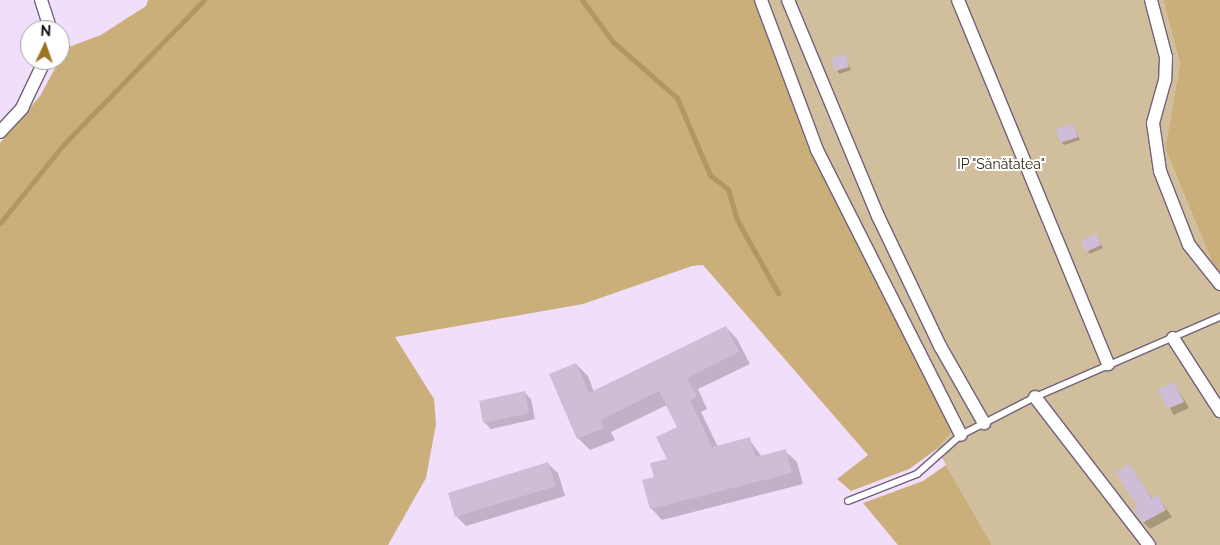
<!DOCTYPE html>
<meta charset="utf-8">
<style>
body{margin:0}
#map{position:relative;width:1220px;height:545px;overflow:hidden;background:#f0defa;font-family:Raleway,sans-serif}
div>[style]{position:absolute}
.green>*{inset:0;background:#d1be9c}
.forest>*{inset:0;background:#cbaf7b}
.shadow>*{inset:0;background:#0003}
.stream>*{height:5px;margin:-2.5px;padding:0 2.5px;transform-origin:2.5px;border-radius:2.5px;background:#b29663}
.building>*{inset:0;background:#cfbdd8}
.roads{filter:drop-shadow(1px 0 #716179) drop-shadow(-1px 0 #716179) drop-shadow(0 1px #716179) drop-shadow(0 -1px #716179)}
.service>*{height:6px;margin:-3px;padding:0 3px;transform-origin:3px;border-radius:3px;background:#fff}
.minor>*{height:12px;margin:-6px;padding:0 6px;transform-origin:6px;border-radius:6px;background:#fff}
span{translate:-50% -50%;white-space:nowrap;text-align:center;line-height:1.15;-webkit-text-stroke:4px #fff;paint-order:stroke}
.park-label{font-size:14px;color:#34280f}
.north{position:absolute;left:20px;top:20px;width:50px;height:50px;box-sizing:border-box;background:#fff;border:1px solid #a29fa3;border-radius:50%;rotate:3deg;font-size:14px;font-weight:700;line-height:20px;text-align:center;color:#161019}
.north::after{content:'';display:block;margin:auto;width:18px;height:22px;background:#9c7522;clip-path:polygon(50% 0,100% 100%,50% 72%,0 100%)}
</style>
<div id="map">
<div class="green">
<i style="clip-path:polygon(756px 0,1163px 0,1180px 64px,1165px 148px,1214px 267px,1220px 273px,1220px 545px,992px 545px,937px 449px,953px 429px,810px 150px)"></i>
</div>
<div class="forest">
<i style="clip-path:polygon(148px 0,756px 0,810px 150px,953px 430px,937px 449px,909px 469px,851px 491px,837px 479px,868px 455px,703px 265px,692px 266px,583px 304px,395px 337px,434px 399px,436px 424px,426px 478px,388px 545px,0 545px,0 143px,40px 96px,66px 48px,101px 35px,146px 6px)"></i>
<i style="clip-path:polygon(1163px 0,1220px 0,1220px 273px,1214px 267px,1165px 148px,1180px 64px)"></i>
<i style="clip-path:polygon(946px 465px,992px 545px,898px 545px,863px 503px,923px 481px)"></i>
</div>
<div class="shadow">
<i style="clip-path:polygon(844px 55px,851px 70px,839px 74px,833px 59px)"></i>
<i style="clip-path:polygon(1073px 125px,1080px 140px,1064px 145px,1061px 142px)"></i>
<i style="clip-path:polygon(1096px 235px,1103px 248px,1090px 254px,1087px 251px)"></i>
<i style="clip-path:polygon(726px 327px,737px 339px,750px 364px,698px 389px,707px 409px,701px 412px,718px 447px,749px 439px,762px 457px,785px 451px,797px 462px,803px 484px,662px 520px,651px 508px,656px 478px,668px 459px,678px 428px,667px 405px,611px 432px,615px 440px,590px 450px,578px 438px,576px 364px,588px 376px,594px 392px)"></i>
<i style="clip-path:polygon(1174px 383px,1189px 408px,1174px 415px,1159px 390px)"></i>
<i style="clip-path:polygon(525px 393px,531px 399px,535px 419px,491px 429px,484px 422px)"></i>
<i style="clip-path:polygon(548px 464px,558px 473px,565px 496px,466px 526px,456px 516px)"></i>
<i style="clip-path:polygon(1129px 465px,1153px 500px,1158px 497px,1172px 517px,1150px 529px,1143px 522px,1135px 509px,1139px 507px)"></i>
</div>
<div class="stream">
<i style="left:582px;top:0;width:52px;rotate:53.6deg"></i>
<i style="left:613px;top:42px;width:85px;rotate:41.2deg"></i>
<i style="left:677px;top:98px;width:84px;rotate:66.8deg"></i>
<i style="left:710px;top:175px;width:23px;rotate:38deg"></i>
<i style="left:728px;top:189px;width:32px;rotate:74deg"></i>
<i style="left:737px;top:220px;width:84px;rotate:60.7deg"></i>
<i style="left:0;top:223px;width:102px;rotate:-51deg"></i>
<i style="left:64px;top:144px;width:201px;rotate:-45.8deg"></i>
</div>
<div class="building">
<i style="clip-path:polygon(845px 54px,849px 67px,835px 71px,831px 58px)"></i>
<i style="clip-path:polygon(1073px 124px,1078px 137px,1060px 143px,1056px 129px)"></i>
<i style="clip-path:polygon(1096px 233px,1101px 245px,1086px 252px,1081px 241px)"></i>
<i style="clip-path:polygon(726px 326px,739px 352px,687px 378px,697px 397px,690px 400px,712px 447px,750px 437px,755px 457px,786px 449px,792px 473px,650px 509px,642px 480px,654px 477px,650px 463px,667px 459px,656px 437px,677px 427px,659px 391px,601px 420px,604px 428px,577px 439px,549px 374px,576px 363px,589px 393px)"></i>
<i style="clip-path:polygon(1174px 382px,1184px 402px,1167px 409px,1158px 389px)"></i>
<i style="clip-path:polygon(525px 391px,529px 413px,483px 423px,479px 401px)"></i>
<i style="clip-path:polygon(548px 462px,556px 486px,455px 517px,448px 493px)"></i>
<i style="clip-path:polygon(1129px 464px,1152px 499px,1158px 495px,1166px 510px,1142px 523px,1134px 509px,1137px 507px,1116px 472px)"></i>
</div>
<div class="roads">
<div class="service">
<i style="left:848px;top:501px;width:74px;rotate:-21.4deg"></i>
<i style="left:917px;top:474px;width:59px;rotate:-41.6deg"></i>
<i style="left:961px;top:435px;width:83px;rotate:-27.2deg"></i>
<i style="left:1035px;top:397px;width:202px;rotate:-23.4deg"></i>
</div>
<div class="minor">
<i style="left:41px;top:0;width:32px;rotate:72deg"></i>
<i style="left:761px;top:0;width:160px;rotate:69.5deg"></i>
<i style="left:817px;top:150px;width:319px;rotate:63.2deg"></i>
<i style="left:788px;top:0;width:234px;rotate:67.4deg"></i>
<i style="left:878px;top:216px;width:144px;rotate:64.5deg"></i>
<i style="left:940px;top:346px;width:89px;rotate:60.3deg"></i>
<i style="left:958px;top:0;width:394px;rotate:67.6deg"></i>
<i style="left:1151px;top:0;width:59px;rotate:75.3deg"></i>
<i style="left:1166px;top:57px;width:23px;rotate:92deg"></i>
<i style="left:1165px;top:80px;width:45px;rotate:105.6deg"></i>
<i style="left:1153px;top:123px;width:49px;rotate:81.7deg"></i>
<i style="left:1160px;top:171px;width:79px;rotate:68.6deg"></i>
<i style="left:1189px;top:245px;width:50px;rotate:51.5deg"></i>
<i style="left:0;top:132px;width:33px;rotate:-47deg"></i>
<i style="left:22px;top:108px;width:53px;rotate:-64.4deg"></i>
<i style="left:1173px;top:338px;width:87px;rotate:57.2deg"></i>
<i style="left:1035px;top:397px;width:187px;rotate:52.4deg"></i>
</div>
</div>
<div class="park-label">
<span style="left:1001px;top:164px">IP "Sănătatea"</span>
</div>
<div class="north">N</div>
</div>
